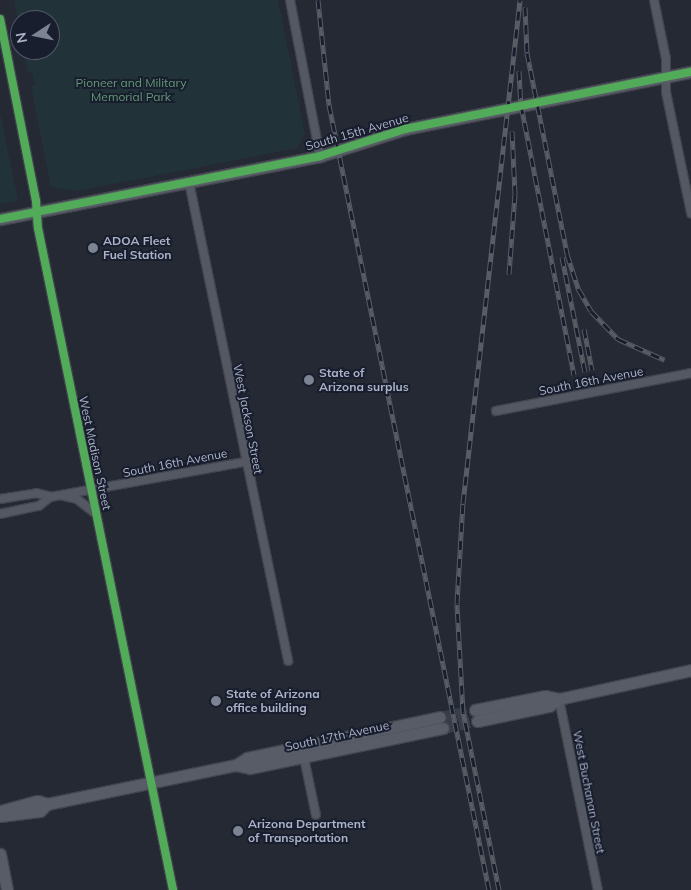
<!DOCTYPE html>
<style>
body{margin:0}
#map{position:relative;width:691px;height:890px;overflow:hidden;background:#242933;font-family:Mulish,sans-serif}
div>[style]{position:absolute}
.green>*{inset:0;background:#213339}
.secondary-tunnel>*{height:11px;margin-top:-5.5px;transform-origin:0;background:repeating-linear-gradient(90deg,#383e49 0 11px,transparent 0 16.5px)}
.roads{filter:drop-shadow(1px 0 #41444c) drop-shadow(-1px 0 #41444c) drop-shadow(0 1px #41444c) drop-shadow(0 -1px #41444c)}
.street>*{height:8px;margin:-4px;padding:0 4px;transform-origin:4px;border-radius:4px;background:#545862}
.secondary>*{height:11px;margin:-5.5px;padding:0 5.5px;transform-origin:5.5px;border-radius:5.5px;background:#585c67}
.rail>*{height:5px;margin-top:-2.5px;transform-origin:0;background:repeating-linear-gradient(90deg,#181e2e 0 9px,#585c65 0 18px);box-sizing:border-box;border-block:1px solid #585c65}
.cycleway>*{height:8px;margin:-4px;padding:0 4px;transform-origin:4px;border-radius:4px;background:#51ab58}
.dots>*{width:14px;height:14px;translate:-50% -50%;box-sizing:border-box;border:2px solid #181e2e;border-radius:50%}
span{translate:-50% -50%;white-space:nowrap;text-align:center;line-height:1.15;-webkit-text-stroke:4px #181e2e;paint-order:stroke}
.park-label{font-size:12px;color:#629975}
.street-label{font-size:12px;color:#acb3c7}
.poi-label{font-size:12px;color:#acb3c7;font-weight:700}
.left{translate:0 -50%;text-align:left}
.north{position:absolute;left:10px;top:10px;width:50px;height:50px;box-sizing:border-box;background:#181e2e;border:1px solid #535a6b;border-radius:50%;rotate:259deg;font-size:14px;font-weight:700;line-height:20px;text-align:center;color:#acb3c7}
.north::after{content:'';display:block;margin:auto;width:18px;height:22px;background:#7c8393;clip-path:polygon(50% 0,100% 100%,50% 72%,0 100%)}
</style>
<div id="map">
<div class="green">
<i style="clip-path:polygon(14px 0,278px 0,305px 134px,297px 148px,77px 191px,51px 187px,31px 86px,35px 85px,34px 81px,32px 72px,28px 73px,24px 50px,50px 50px,50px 20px,20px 20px,20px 32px)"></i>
<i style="clip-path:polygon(0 112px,18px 201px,0 204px)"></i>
</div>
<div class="secondary-tunnel">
<i style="left:440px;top:717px;width:36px;rotate:-11deg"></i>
<i style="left:443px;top:728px;width:35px;rotate:-12deg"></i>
</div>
<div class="roads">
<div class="street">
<i style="left:290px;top:0;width:159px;rotate:79.1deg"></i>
<i style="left:654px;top:0;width:60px;rotate:78.5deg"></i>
<i style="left:666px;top:59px;width:33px;rotate:90deg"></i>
<i style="left:666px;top:92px;width:124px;rotate:78.3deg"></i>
<i style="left:0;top:19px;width:186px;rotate:78.8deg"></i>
<i style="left:36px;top:201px;width:27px;rotate:86deg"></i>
<i style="left:38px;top:228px;width:676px;rotate:78.47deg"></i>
<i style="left:189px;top:182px;width:489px;rotate:78.3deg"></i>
<i style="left:496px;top:411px;width:199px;rotate:-11deg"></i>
<i style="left:64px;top:496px;width:13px;rotate:13deg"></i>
<i style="left:77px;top:499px;width:24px;rotate:38deg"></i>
<i style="left:0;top:499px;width:36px;rotate:-9deg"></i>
<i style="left:36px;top:493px;width:16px;rotate:14deg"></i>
<i style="left:0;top:514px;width:40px;rotate:-12deg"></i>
<i style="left:39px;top:506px;width:14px;rotate:-39deg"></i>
<i style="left:50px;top:497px;width:198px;rotate:-10.2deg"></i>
<i style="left:559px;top:699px;width:195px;rotate:78.5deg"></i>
<i style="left:303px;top:753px;width:63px;rotate:78.2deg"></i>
</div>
<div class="secondary">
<i style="left:0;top:219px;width:326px;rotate:-11.1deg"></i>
<i style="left:320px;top:156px;width:89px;rotate:-17.6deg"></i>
<i style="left:405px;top:129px;width:292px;rotate:-11.3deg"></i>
<i style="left:475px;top:710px;width:72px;rotate:-11.2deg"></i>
<i style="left:546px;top:696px;width:13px;rotate:13deg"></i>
<i style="left:559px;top:699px;width:135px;rotate:-12.4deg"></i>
<i style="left:477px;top:721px;width:74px;rotate:-11.8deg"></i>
<i style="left:549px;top:706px;width:12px;rotate:-35deg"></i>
<i style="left:236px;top:765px;width:13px;rotate:-32deg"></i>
<i style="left:247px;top:758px;width:197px;rotate:-12deg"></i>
<i style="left:0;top:811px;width:39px;rotate:-15deg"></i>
<i style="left:38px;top:801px;width:9px;rotate:18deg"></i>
<i style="left:47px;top:804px;width:193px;rotate:-11.7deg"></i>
<i style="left:236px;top:765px;width:14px;rotate:12deg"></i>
<i style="left:250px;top:768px;width:197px;rotate:-11.7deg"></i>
<i style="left:0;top:816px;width:40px;rotate:-7.1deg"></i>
<i style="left:40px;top:811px;width:10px;rotate:-45deg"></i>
<i style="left:0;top:854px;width:37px;rotate:79deg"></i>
</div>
</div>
<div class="rail">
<i style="left:318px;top:0;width:106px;rotate:84deg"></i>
<i style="left:329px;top:105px;width:801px;rotate:78.48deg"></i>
<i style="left:525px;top:7px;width:46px;rotate:87.5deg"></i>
<i style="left:527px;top:53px;width:205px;rotate:78.7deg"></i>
<i style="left:567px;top:254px;width:38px;rotate:72deg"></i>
<i style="left:579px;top:290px;width:24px;rotate:60deg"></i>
<i style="left:591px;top:311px;width:39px;rotate:46deg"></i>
<i style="left:618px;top:339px;width:51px;rotate:24.1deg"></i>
<i style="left:519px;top:71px;width:34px;rotate:87deg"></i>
<i style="left:521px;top:105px;width:275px;rotate:78.9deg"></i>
<i style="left:562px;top:257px;width:117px;rotate:78.7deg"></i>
<i style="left:509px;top:274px;width:80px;rotate:-85.7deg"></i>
<i style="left:515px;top:194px;width:63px;rotate:-92.7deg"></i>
<i style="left:584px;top:329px;width:42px;rotate:79deg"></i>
<i style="left:499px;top:890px;width:182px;rotate:-101.4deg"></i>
<i style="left:463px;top:712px;width:109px;rotate:-93.2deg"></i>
<i style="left:457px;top:603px;width:100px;rotate:-86.6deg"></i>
<i style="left:463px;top:503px;width:506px;rotate:-83.53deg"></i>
</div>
<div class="cycleway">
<i style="left:0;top:19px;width:186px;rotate:78.8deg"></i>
<i style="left:36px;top:201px;width:27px;rotate:86deg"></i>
<i style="left:38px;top:228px;width:676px;rotate:78.47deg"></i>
<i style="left:0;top:219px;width:326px;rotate:-11.1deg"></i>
<i style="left:320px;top:156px;width:89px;rotate:-17.6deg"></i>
<i style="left:405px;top:129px;width:292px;rotate:-11.3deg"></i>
</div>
<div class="dots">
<i style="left:93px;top:248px;background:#7c8393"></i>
<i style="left:309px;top:380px;background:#7c8393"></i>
<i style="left:216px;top:701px;background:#7c8393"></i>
<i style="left:238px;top:831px;background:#7c8393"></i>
</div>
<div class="park-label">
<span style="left:131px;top:90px">Pioneer and Military<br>Memorial Park</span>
</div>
<div class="street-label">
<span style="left:357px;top:132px;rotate:-16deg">South 15th Avenue</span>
<span style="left:591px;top:381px;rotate:-11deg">South 16th Avenue</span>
<span style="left:248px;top:419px;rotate:79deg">West Jackson Street</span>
<span style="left:95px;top:453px;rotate:78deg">West Madison Street</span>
<span style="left:175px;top:463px;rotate:-11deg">South 16th Avenue</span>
<span style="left:337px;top:736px;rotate:-12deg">South 17th Avenue</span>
<span style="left:589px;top:792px;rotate:79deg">West Buchanan Street</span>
</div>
<div class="poi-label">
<span class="left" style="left:103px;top:248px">ADOA Fleet<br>Fuel Station</span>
<span class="left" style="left:319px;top:380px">State of<br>Arizona surplus</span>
<span class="left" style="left:226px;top:701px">State of Arizona<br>office building</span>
<span class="left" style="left:248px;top:831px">Arizona Department<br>of Transportation</span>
</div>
<div class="north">N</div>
</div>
